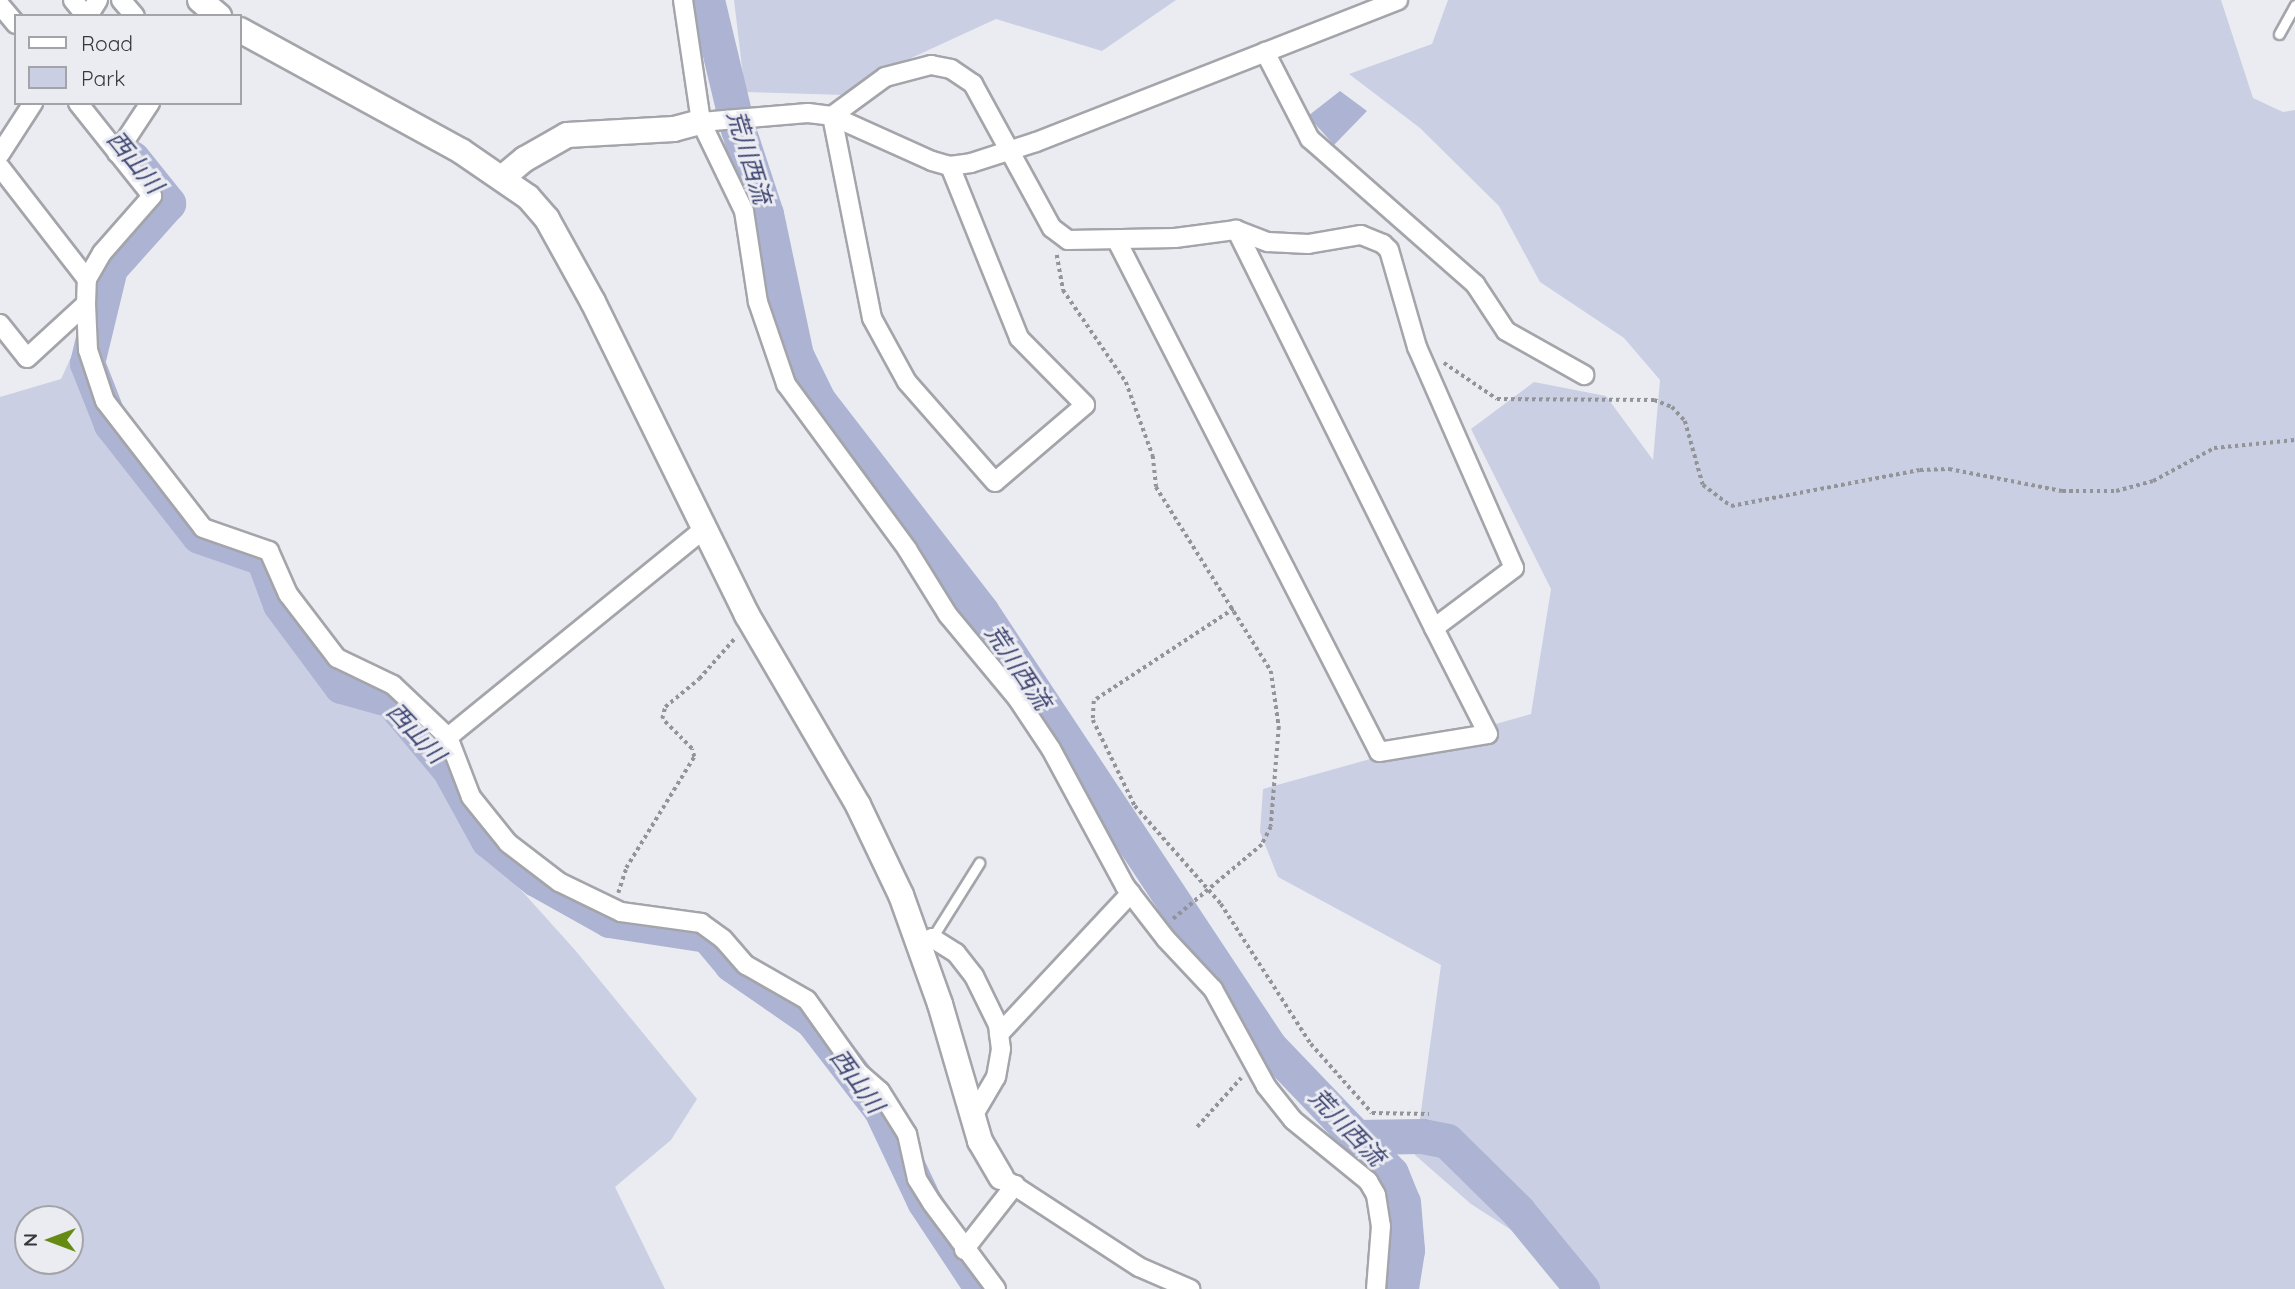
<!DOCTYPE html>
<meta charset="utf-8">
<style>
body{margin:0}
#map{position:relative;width:2295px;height:1289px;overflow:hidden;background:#ebecf2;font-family:Quicksand,"Noto Sans JP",sans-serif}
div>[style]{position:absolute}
.green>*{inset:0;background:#cacfe3}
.water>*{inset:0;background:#acb3d3}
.river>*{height:35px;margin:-17.5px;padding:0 17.5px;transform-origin:17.5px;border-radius:17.5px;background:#acb3d3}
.path>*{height:3.5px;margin-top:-1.75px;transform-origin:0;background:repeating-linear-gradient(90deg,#939498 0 3.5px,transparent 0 7px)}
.roads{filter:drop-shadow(2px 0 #a4a5aa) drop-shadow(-2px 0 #a4a5aa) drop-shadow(0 2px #a4a5aa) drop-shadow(0 -2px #a4a5aa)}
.lane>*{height:9px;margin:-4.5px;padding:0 4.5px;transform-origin:4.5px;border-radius:4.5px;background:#fff}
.street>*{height:18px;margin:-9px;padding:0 9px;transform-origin:9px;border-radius:9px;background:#fff}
.secondary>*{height:24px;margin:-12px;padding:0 12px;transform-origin:12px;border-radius:12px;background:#fff}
span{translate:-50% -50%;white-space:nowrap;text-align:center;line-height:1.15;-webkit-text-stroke:6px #ebecf2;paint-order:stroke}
.water-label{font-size:24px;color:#3e4471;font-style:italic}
.legend{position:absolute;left:14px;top:14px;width:228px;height:91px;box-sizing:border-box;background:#ebecf2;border:2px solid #a3a4a8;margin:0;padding:9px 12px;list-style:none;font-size:21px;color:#37383a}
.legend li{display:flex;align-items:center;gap:14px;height:35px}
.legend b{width:35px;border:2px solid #a3a4a8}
.north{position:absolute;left:14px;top:1205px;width:70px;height:70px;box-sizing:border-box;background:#ebecf2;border:2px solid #a3a4a8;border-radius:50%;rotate:270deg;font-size:19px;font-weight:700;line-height:28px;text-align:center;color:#37383a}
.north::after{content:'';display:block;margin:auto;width:24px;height:32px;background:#668b12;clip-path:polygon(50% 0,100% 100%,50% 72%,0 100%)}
</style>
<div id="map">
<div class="green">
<i style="clip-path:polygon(734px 0,1176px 0,1102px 51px,996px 19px,896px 65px,845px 95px,745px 92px)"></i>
<i style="clip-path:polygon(1448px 0,2221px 0,2253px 98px,2283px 112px,2295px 110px,2295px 1289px,1587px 1289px,1572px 1269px,1471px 1204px,1415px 1155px,1441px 965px,1278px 877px,1260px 832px,1263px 789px,1531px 714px,1551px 589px,1471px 429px,1534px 382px,1606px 396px,1653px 460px,1660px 380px,1624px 338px,1540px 282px,1499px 206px,1420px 128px,1349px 74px,1432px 44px)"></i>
<i style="clip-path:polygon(evenodd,78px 342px,91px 415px,191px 543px,256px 564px,283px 624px,332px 689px,385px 712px,439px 770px,487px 852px,575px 950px,697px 1099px,671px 1140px,615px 1187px,665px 1289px,0 1289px,0 397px,61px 379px,78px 342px,28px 1219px,70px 1219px,70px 1261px,28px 1261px,28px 1219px)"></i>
</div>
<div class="water">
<i style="clip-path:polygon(1340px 91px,1367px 111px,1334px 145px,1308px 116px)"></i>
</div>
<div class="river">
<i style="left:707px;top:0;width:133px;rotate:76.5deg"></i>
<i style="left:738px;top:129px;width:89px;rotate:71.8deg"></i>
<i style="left:766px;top:214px;width:144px;rotate:78deg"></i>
<i style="left:796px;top:355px;width:50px;rotate:63.9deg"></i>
<i style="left:818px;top:400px;width:267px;rotate:52.3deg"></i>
<i style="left:981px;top:611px;width:522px;rotate:56.49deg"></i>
<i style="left:1269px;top:1046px;width:176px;rotate:46.2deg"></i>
<i style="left:1391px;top:1173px;width:31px;rotate:68deg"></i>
<i style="left:1403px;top:1202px;width:48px;rotate:85.2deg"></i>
<i style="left:1407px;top:1250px;width:39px;rotate:99deg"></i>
<i style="left:132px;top:158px;width:58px;rotate:51.3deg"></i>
<i style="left:168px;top:203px;width:87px;rotate:131.7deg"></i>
<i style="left:110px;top:268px;width:98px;rotate:103.6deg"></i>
<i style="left:87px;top:363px;width:66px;rotate:68.5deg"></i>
<i style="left:111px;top:424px;width:142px;rotate:51.8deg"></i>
<i style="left:199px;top:536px;width:68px;rotate:19deg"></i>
<i style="left:263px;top:558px;width:49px;rotate:69.7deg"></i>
<i style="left:280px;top:604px;width:102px;rotate:53.4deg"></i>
<i style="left:341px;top:686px;width:52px;rotate:15.6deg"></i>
<i style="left:391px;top:700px;width:90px;rotate:50deg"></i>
<i style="left:449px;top:769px;width:81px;rotate:61.2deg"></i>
<i style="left:488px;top:840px;width:62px;rotate:39.1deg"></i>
<i style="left:536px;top:879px;width:84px;rotate:29.3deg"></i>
<i style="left:609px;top:920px;width:99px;rotate:8.7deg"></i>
<i style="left:707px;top:935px;width:38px;rotate:50deg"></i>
<i style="left:731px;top:964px;width:98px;rotate:34.7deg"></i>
<i style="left:812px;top:1020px;width:113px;rotate:52.5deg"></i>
<i style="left:881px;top:1110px;width:101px;rotate:64.7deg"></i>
<i style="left:924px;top:1201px;width:105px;rotate:56.6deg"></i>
<i style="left:1355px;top:1137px;width:67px;rotate:-0.9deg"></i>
<i style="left:1422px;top:1136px;width:25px;rotate:11deg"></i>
<i style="left:1447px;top:1141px;width:100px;rotate:44.6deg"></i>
<i style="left:1518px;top:1211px;width:101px;rotate:50.6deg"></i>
</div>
<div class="path">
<i style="left:1057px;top:255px;width:36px;rotate:80deg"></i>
<i style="left:1063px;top:290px;width:112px;rotate:55.6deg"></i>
<i style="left:1126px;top:382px;width:79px;rotate:70deg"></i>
<i style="left:1153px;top:456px;width:31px;rotate:84deg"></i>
<i style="left:1156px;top:487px;width:217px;rotate:58deg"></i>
<i style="left:1271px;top:671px;width:57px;rotate:81.9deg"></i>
<i style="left:1279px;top:727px;width:100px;rotate:94.6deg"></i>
<i style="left:1271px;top:827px;width:20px;rotate:117deg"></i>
<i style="left:1262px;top:845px;width:119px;rotate:140.1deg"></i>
<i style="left:1444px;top:363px;width:64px;rotate:34.2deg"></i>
<i style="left:1497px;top:399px;width:157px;rotate:0.4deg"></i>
<i style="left:1654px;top:400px;width:19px;rotate:21deg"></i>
<i style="left:1672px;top:407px;width:19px;rotate:47deg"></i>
<i style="left:1685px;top:421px;width:66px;rotate:74.3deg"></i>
<i style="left:1703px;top:485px;width:35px;rotate:37deg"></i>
<i style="left:1731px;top:506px;width:192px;rotate:-10.8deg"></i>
<i style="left:1920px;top:470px;width:29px;rotate:-2deg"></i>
<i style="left:1949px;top:469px;width:115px;rotate:11deg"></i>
<i style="left:2062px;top:491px;width:54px"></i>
<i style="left:2116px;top:491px;width:38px;rotate:-15deg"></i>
<i style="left:2153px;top:481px;width:69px;rotate:-28.4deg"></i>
<i style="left:2214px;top:448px;width:81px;rotate:-5.6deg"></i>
<i style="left:1234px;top:609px;width:168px;rotate:146.7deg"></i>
<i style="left:1094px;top:701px;width:19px;rotate:93deg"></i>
<i style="left:1093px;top:720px;width:96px;rotate:64deg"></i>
<i style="left:1135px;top:806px;width:130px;rotate:48.7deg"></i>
<i style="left:1221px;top:904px;width:166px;rotate:57.3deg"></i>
<i style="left:1311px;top:1044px;width:92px;rotate:48.5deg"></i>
<i style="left:1372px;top:1113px;width:57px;rotate:1deg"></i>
<i style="left:618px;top:893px;width:26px;rotate:-72deg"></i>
<i style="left:626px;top:868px;width:130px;rotate:-58.5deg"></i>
<i style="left:694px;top:757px;width:8px;rotate:-104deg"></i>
<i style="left:692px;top:749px;width:42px;rotate:-135deg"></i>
<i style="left:662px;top:719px;width:12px;rotate:-76deg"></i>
<i style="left:665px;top:707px;width:44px;rotate:-39.5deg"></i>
<i style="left:699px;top:679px;width:56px;rotate:-48.6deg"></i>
<i style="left:1197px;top:1127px;width:66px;rotate:-48.1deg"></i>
</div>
<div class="roads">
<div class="lane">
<i style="left:2279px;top:34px;width:33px;rotate:-61deg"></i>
<i style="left:932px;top:938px;width:89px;rotate:-57.9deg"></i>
</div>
<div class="street">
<i style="left:73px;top:0;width:21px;rotate:51deg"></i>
<i style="left:121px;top:0;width:21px;rotate:49deg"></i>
<i style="left:683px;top:0;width:123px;rotate:81.6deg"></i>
<i style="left:701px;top:122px;width:99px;rotate:64.2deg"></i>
<i style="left:744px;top:211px;width:92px;rotate:81.3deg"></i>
<i style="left:758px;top:302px;width:87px;rotate:71.1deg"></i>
<i style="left:786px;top:384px;width:205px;rotate:53.7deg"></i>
<i style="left:907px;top:549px;width:78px;rotate:58.2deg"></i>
<i style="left:948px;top:615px;width:108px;rotate:50.3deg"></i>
<i style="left:1017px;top:698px;width:61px;rotate:56.3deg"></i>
<i style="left:1051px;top:749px;width:156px;rotate:61.6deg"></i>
<i style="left:1125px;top:886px;width:67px;rotate:52.3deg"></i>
<i style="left:1166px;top:939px;width:69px;rotate:46.8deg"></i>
<i style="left:1213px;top:989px;width:111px;rotate:61.3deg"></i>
<i style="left:1266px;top:1086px;width:43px;rotate:51.5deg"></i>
<i style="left:1293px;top:1120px;width:97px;rotate:39.1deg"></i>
<i style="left:1368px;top:1181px;width:16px;rotate:60deg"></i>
<i style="left:1376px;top:1195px;width:31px;rotate:81deg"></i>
<i style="left:1381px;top:1226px;width:63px;rotate:94.5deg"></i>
<i style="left:0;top:5px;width:25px;rotate:50deg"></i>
<i style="left:88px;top:16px;width:19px;rotate:-58deg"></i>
<i style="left:1265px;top:52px;width:98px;rotate:62.7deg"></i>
<i style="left:1310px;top:139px;width:220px;rotate:41.3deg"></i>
<i style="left:1475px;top:284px;width:56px;rotate:56.6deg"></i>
<i style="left:1506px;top:331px;width:90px;rotate:29.4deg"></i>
<i style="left:701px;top:122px;width:107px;rotate:-4.8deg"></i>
<i style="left:808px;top:113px;width:24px;rotate:7deg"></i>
<i style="left:832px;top:116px;width:110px;rotate:24.2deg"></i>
<i style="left:932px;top:161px;width:19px;rotate:16deg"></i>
<i style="left:950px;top:166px;width:21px;rotate:-8deg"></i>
<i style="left:971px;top:163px;width:68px;rotate:-17.9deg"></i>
<i style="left:1036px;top:142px;width:389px;rotate:-21.4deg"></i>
<i style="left:117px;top:153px;width:60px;rotate:-56.6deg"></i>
<i style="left:0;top:154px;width:61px;rotate:-57.1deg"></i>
<i style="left:950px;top:166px;width:185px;rotate:68.1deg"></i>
<i style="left:1019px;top:338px;width:94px;rotate:45.4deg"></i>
<i style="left:1085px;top:405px;width:118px;rotate:139.5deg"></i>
<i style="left:995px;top:482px;width:133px;rotate:-131.3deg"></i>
<i style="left:907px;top:382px;width:73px;rotate:-118.7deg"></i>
<i style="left:872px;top:318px;width:206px;rotate:-101.2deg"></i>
<i style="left:832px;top:116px;width:66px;rotate:-36.3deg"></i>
<i style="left:885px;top:77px;width:48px;rotate:-14.6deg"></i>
<i style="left:931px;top:65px;width:20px;rotate:11deg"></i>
<i style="left:951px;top:69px;width:27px;rotate:34deg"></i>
<i style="left:973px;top:84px;width:164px;rotate:61.3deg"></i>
<i style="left:1052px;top:228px;width:20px;rotate:37deg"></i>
<i style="left:1068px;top:240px;width:107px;rotate:-1.1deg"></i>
<i style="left:1175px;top:238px;width:62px;rotate:-7.5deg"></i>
<i style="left:1236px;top:230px;width:34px;rotate:21deg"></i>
<i style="left:1268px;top:242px;width:40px;rotate:2.9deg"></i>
<i style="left:1308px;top:244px;width:54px;rotate:-9.6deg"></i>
<i style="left:1361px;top:235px;width:24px;rotate:22deg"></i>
<i style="left:1383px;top:244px;width:8px;rotate:45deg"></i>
<i style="left:1389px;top:250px;width:101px;rotate:73.9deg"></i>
<i style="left:1417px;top:347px;width:241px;rotate:66.3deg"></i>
<i style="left:1514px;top:568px;width:100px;rotate:143.1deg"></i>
<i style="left:1434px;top:628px;width:445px;rotate:-116.4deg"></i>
<i style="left:0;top:167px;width:142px;rotate:52.2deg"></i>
<i style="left:1117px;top:241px;width:574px;rotate:62.85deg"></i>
<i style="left:1379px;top:752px;width:110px;rotate:-9.4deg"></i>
<i style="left:1488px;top:734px;width:119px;rotate:-117deg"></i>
<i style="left:86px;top:304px;width:46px;rotate:87.5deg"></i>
<i style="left:88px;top:350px;width:54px;rotate:71.6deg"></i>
<i style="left:105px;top:401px;width:160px;rotate:52.3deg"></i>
<i style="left:203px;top:528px;width:70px;rotate:19.2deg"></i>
<i style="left:269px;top:551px;width:47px;rotate:66.2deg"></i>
<i style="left:288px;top:594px;width:81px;rotate:52.6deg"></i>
<i style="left:337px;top:658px;width:62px;rotate:25.7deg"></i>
<i style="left:393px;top:685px;width:76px;rotate:43.4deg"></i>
<i style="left:448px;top:737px;width:64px;rotate:69deg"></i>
<i style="left:471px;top:797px;width:59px;rotate:51.2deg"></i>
<i style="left:508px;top:843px;width:64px;rotate:37.4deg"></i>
<i style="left:559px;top:882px;width:69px;rotate:25.8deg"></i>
<i style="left:621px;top:912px;width:81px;rotate:7.8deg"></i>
<i style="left:701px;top:923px;width:27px;rotate:36deg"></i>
<i style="left:723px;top:939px;width:35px;rotate:49deg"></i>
<i style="left:746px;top:965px;width:70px;rotate:29.8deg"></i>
<i style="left:807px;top:1000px;width:88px;rotate:54.7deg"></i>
<i style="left:858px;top:1072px;width:29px;rotate:41deg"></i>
<i style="left:880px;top:1091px;width:51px;rotate:57.9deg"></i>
<i style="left:907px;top:1134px;width:46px;rotate:77.5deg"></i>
<i style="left:917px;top:1179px;width:28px;rotate:58deg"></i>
<i style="left:932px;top:1203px;width:107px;rotate:53.3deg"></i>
<i style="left:0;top:324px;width:43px;rotate:51.5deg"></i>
<i style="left:27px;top:358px;width:80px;rotate:-42.5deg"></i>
<i style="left:86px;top:304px;width:25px;rotate:-88deg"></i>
<i style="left:87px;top:279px;width:30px;rotate:-60deg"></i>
<i style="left:102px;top:253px;width:76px;rotate:-48.7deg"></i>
<i style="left:152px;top:196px;width:119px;rotate:-128.5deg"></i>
<i style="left:448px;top:737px;width:328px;rotate:-39.1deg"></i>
<i style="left:921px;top:943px;width:12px;rotate:-24deg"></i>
<i style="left:932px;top:938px;width:28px;rotate:32deg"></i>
<i style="left:956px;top:953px;width:29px;rotate:52deg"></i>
<i style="left:974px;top:976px;width:55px;rotate:63.9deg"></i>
<i style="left:998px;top:1025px;width:24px;rotate:83deg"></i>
<i style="left:1001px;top:1049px;width:28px;rotate:100deg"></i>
<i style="left:996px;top:1077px;width:45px;rotate:120.5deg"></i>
<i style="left:999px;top:1034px;width:193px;rotate:-46.9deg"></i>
<i style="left:1001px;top:1177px;width:165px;rotate:33.1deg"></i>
<i style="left:1139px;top:1267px;width:56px;rotate:23.3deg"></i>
<i style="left:964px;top:1250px;width:83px;rotate:-51.9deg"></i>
</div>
<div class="secondary">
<i style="left:200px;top:0;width:25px;rotate:40deg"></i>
<i style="left:240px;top:30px;width:252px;rotate:28.7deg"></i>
<i style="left:461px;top:151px;width:81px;rotate:34.5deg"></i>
<i style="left:528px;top:197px;width:29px;rotate:49deg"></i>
<i style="left:547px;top:219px;width:95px;rotate:61deg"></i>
<i style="left:593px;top:302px;width:349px;rotate:63.8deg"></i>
<i style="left:747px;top:615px;width:220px;rotate:59.7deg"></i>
<i style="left:858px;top:805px;width:100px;rotate:64.5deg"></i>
<i style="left:901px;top:895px;width:116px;rotate:70.3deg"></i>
<i style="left:940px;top:1004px;width:143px;rotate:73.7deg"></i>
<i style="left:980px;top:1141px;width:42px;rotate:59.7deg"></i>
<i style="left:502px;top:178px;width:30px;rotate:-40deg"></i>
<i style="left:525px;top:159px;width:48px;rotate:-29.7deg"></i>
<i style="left:567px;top:135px;width:107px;rotate:-3.2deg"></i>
<i style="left:674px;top:129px;width:28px;rotate:-15deg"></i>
</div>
</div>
<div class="water-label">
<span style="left:749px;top:157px;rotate:73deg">荒川西流</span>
<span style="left:135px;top:162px;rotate:51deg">西山川</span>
<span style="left:1018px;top:667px;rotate:56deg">荒川西流</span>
<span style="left:416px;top:733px;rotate:47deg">西山川</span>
<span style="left:857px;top:1081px;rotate:54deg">西山川</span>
<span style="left:1347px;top:1127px;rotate:46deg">荒川西流</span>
</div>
<ul class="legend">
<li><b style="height:9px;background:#fff"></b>Road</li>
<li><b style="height:19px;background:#cacfe3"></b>Park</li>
</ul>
<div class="north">N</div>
</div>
